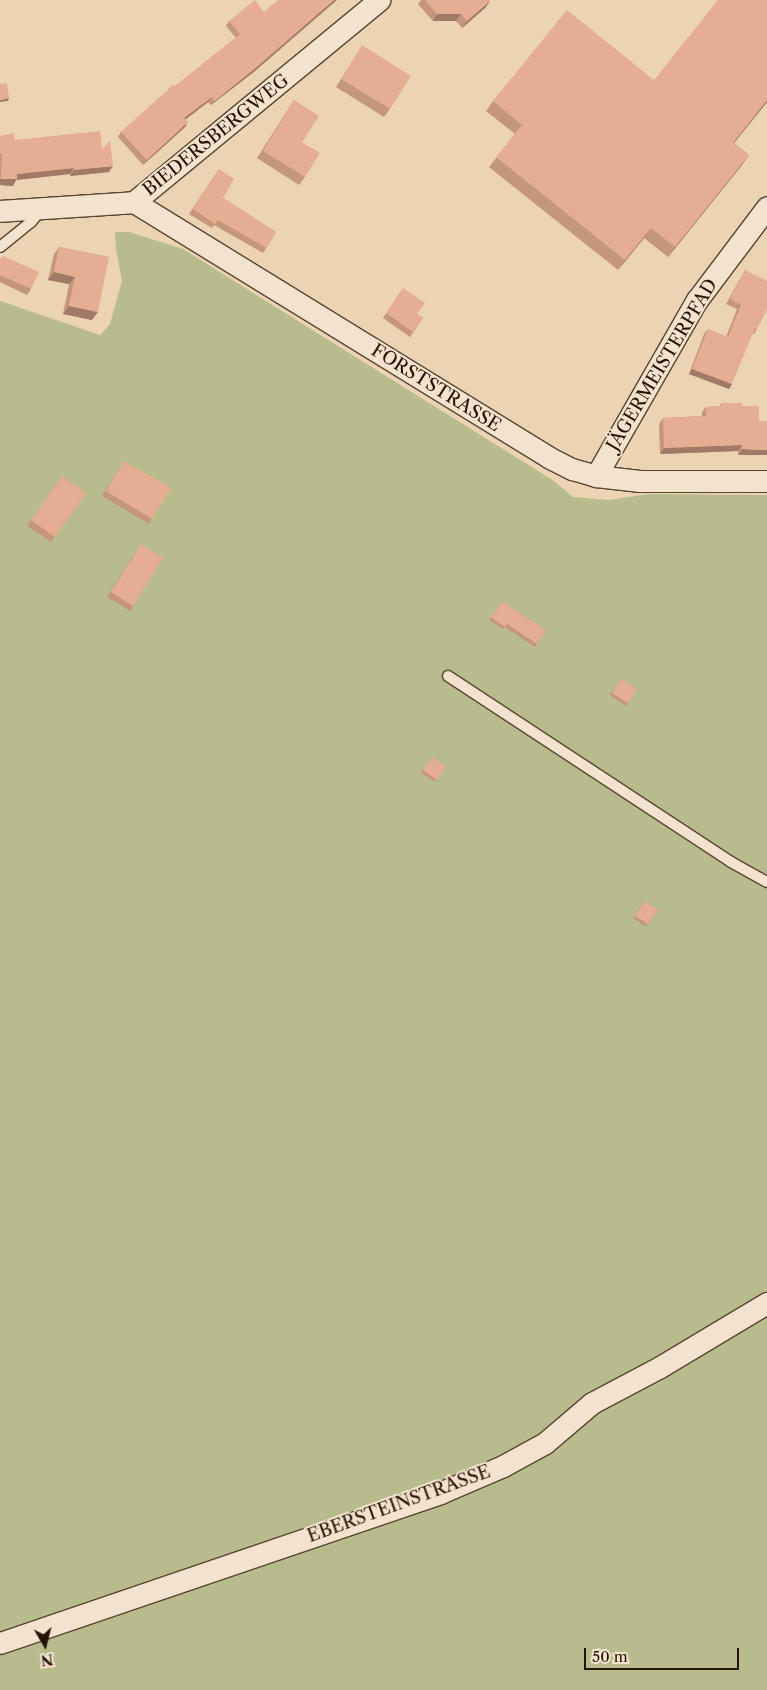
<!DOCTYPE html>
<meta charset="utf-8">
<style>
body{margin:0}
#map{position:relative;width:767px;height:1690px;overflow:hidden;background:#ecd3b3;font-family:"Libre Caslon Text",serif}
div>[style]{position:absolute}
.green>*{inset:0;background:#b8bc8c}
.roads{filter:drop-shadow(1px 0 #574430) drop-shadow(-1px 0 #574430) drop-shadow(0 1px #574430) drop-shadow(0 -1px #574430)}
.lane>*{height:10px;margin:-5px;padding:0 5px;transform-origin:5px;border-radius:5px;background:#f3e2ce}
.street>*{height:21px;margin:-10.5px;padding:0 10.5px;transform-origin:10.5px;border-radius:10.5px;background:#f3e2ce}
.wall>*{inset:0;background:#c5967e}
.shaded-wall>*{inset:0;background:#a07a66}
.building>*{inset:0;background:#e5ae92}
span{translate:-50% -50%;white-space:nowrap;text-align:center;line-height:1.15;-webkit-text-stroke:4px #f3e2ce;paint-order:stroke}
.street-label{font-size:18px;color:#251404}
.north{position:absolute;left:20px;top:1620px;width:50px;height:50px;-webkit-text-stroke:4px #f3e2ce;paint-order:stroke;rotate:172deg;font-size:14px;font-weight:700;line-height:20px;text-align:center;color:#251404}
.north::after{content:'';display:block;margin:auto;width:18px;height:22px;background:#251404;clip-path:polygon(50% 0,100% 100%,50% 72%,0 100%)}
.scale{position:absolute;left:584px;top:1648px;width:155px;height:22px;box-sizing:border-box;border:2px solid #251404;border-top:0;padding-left:6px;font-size:15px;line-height:18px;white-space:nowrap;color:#251404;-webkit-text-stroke:4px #f3e2ce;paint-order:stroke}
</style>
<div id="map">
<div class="green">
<i style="clip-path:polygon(115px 232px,129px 232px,183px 249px,554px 481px,573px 497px,609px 500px,649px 494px,767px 495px,767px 1690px,0 1690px,0 301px,100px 335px,110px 324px,122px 281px,116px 249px)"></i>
</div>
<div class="roads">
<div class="lane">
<i style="left:0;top:247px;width:40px;rotate:-39deg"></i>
<i style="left:31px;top:222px;width:16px;rotate:-50deg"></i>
<i style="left:448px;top:676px;width:339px;rotate:33.3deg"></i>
<i style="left:731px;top:862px;width:41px;rotate:29.1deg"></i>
</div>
<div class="street">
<i style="left:134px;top:202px;width:486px;rotate:31.6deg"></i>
<i style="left:548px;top:457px;width:27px;rotate:27deg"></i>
<i style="left:572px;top:469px;width:25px;rotate:16deg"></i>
<i style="left:596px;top:476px;width:44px;rotate:6.5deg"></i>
<i style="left:640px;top:481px;width:127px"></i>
<i style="left:0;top:211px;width:134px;rotate:-3.8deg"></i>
<i style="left:134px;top:202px;width:318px;rotate:-39.5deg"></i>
<i style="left:596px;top:476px;width:203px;rotate:-60.2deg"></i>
<i style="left:697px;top:300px;width:116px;rotate:-53deg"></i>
<i style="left:0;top:1643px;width:465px;rotate:-18.8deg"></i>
<i style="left:440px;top:1493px;width:69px;rotate:-23.2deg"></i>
<i style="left:503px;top:1466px;width:48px;rotate:-28.7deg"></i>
<i style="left:545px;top:1443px;width:62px;rotate:-40.4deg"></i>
<i style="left:592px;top:1403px;width:77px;rotate:-27.9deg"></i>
<i style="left:660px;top:1367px;width:125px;rotate:-30.9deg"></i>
</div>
</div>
<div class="wall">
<i style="clip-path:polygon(421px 0,489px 0,490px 1px,485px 8px,462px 28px,456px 21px,433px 21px,418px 4px)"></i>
<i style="clip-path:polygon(767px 0,767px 102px,734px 143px,749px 155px,742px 165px,668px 257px,644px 238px,618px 270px,489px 167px,515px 134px,486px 111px,493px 101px,654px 80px)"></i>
<i style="clip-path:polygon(264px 12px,255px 71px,211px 105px,208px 102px,186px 119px,185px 127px,143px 165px,118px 137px,121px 132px,175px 86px,236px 38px,226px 26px,229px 21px)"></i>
<i style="clip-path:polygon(362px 46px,390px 109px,384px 117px,336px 87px)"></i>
<i style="clip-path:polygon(294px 100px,302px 142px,305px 177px,299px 185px,257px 158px)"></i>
<i style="clip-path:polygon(0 136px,15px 140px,109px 172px,70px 176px,70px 174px,16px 180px,13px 186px,0 185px)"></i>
<i style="clip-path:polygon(219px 169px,223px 198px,276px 232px,263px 253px,214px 225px,212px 228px,189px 214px)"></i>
<i style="clip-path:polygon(59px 247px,109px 257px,92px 320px,63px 314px,69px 284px,48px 280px,54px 254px)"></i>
<i style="clip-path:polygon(0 259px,31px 289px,27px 295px,0 282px)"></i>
<i style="clip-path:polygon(745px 270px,757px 329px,754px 334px,752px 333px,729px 389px,689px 374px,704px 334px,708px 329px,726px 337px,737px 309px,726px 304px)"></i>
<i style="clip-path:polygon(403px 288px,417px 314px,423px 318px,410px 337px,383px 318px)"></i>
<i style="clip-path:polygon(722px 403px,742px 406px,759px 421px,767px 421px,738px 455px,738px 451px,660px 454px,659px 424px,663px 418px,702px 416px,702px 412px,706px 407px,720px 406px)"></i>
<i style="clip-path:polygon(124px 461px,152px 519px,149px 524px,102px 496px)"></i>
<i style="clip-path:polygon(62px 476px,86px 493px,51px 542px,27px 526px)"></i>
<i style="clip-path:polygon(137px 550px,133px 606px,130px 611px,107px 597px)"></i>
<i style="clip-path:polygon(502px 602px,546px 630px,535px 647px,505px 627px,503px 629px,489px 620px)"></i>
<i style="clip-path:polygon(621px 679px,637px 689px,626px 706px,610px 695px)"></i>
<i style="clip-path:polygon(432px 757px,446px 767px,435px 782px,421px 773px)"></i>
<i style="clip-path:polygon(645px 901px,658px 910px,646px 927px,633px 918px)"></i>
</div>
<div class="shaded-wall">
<i style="clip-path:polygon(334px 0,337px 0,255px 71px,211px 105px,215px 101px)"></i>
<i style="clip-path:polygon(490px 1px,485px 8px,462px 28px,467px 21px)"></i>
<i style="clip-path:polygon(437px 14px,461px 14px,456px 21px,433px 21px)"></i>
<i style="clip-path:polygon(212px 97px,208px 102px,181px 123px,184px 118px)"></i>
<i style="clip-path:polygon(9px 98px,8px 101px,0 102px,0 100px)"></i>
<i style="clip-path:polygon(767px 100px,767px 102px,726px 153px,733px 143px)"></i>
<i style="clip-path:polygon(188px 122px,185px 127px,143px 165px,147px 160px)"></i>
<i style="clip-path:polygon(749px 155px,742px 165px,668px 257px,675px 247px)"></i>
<i style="clip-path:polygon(113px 166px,109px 172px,70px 176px,74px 170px)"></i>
<i style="clip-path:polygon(74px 168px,70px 174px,16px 180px,13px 186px,0 185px,0 180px,1px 179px,17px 174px)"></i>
<i style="clip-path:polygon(651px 228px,644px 238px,618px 270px,625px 260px)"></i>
<i style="clip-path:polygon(54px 272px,75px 277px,69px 284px,48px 280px)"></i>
<i style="clip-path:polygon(69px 306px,98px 312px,92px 320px,63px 314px)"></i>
<i style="clip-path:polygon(692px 369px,732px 384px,729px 389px,689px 374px)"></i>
<i style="clip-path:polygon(742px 445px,738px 451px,660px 454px,664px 448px)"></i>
<i style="clip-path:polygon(742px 449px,767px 450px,767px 455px,738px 455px)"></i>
</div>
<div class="building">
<i style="clip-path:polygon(255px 0,264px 12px,278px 0,334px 0,258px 66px,215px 101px,212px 97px,184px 118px,188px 122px,147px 160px,121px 132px,173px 85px,175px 86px,240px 34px,229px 21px)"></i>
<i style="clip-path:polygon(425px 0,489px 0,490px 1px,467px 21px,461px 14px,437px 14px)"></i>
<i style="clip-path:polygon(718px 0,767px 0,767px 100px,733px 143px,749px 155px,675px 247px,651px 228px,625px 260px,496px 157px,522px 125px,493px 101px,567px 10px,654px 80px)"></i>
<i style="clip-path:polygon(362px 45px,411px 76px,390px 109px,341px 79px)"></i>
<i style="clip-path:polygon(7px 83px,9px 98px,0 100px,0 84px)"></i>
<i style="clip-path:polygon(294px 100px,319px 116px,302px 142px,320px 153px,305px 177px,263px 151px)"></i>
<i style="clip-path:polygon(100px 131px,102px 149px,110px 141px,113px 166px,74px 170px,74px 168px,17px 174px,17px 179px,1px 179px,2px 153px,0 154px,0 136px,14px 133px,15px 140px)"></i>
<i style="clip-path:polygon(219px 169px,234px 179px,223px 198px,276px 232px,266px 248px,218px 220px,215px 224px,193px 209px)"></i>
<i style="clip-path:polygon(59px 247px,109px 257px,98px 312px,69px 306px,75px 277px,54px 272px)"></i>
<i style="clip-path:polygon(3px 256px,39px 272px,31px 289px,0 275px,0 259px)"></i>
<i style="clip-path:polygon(745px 270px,767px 281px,767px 310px,757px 329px,755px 328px,732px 384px,692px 369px,708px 329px,728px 337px,741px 305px,730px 299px)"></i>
<i style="clip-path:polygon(403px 288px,425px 303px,417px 314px,423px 318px,413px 332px,386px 313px)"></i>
<i style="clip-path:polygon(722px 403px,742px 403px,742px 406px,759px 406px,759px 421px,767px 421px,767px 450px,742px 449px,742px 445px,664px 448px,663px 418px,706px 416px,706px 407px,722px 406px)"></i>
<i style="clip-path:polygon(124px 461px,171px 488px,152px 519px,106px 491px)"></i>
<i style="clip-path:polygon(62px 476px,86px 493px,55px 537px,31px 520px)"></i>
<i style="clip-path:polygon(141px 544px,163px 558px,133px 606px,111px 592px)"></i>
<i style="clip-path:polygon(502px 602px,546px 630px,537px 644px,507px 624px,505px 627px,491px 617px)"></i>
<i style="clip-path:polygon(621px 679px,637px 689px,628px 703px,612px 693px)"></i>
<i style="clip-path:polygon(432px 757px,446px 767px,437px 780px,423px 770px)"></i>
<i style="clip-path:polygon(645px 901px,658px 910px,648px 924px,635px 916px)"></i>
</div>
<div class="street-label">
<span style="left:216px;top:135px;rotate:-39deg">BIEDERSBERGWEG</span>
<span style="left:662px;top:365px;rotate:-59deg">JÄGERMEISTERPFAD</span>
<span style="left:436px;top:388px;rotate:32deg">FORSTSTRASSE</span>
<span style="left:399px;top:1504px;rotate:-20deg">EBERSTEINSTRASSE</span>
</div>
<div class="north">N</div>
<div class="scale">50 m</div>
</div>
